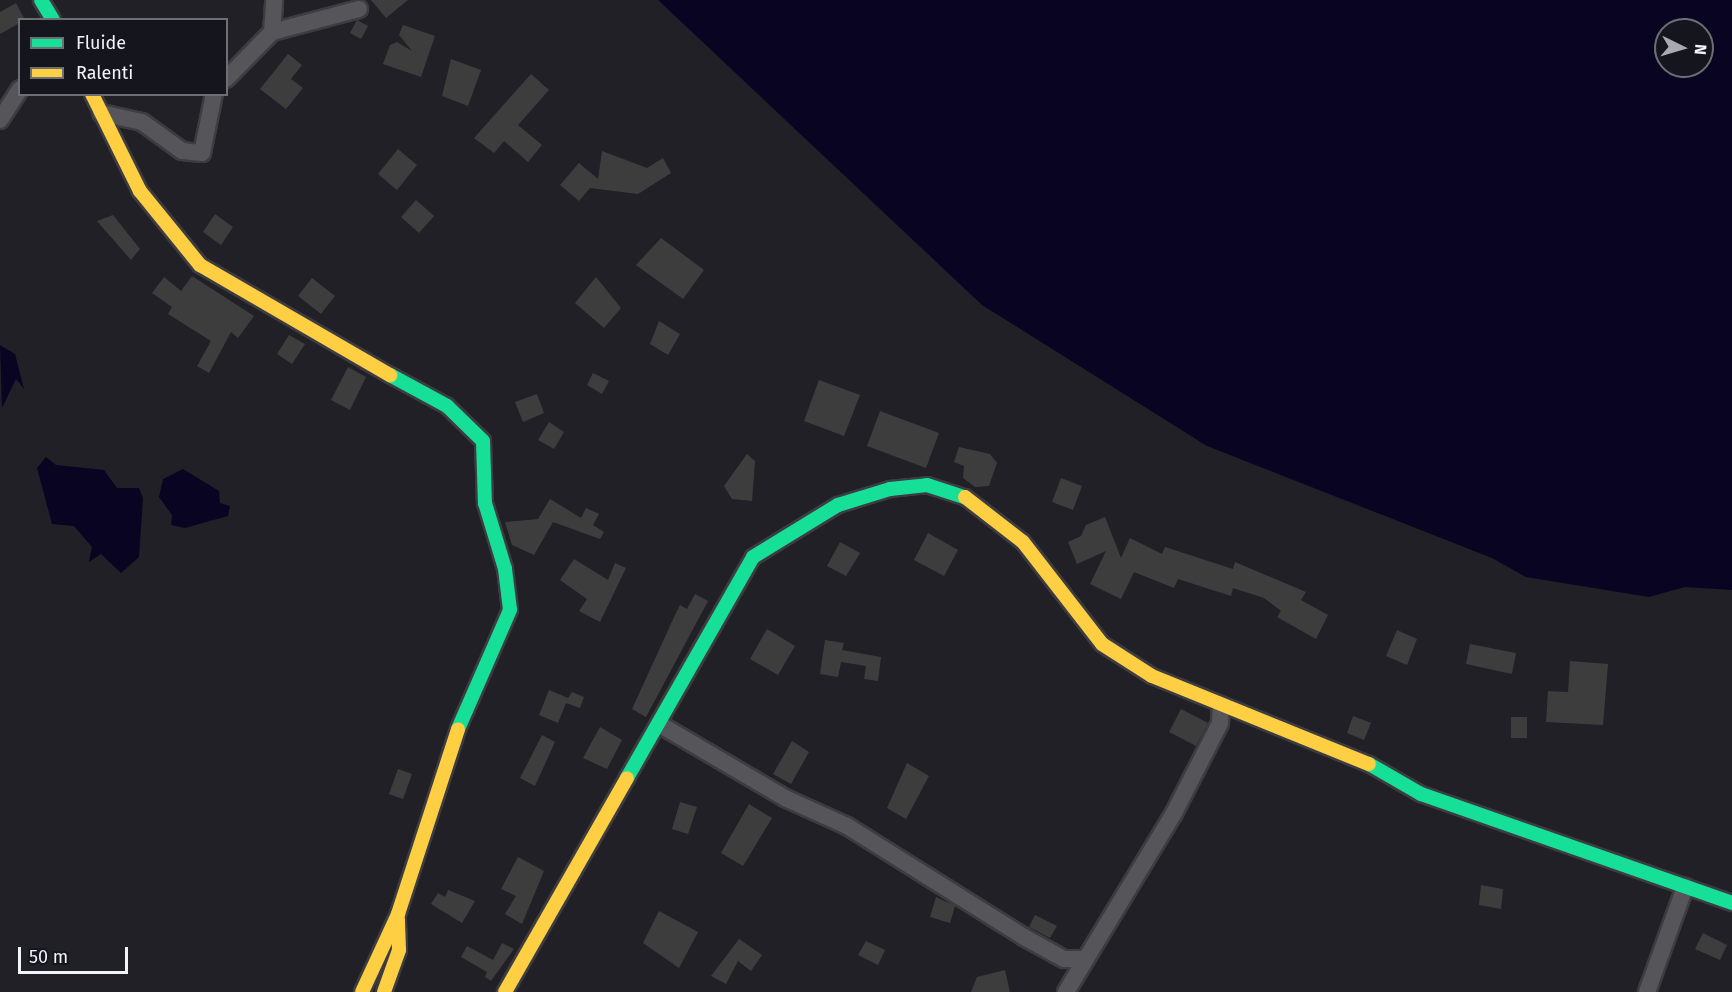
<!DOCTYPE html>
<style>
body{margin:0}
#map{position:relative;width:1732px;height:992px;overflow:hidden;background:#202026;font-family:"Fira Sans",sans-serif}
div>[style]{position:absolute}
.water>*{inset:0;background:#090422}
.building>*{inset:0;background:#3e3d3e}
.roads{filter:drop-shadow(2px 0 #3c3c41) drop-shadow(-2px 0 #3c3c41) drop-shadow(0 2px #3c3c41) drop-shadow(0 -2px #3c3c41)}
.street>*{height:16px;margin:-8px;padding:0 8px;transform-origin:8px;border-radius:8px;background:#56565a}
.fast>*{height:14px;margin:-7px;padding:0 7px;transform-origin:7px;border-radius:7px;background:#16e098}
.slow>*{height:14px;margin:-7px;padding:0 7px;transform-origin:7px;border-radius:7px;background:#ffcf43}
span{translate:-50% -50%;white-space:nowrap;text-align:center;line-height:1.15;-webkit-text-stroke:5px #15151e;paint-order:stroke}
.legend{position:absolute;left:18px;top:18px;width:210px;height:78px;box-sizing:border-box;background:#15151e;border:2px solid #6e6e76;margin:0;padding:8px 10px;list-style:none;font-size:18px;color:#f3f3fa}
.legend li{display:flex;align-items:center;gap:12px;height:30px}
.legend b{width:30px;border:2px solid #6e6e76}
.north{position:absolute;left:1654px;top:18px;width:60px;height:60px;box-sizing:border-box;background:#15151e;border:2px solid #6e6e76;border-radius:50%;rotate:95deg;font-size:16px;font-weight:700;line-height:24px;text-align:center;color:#f3f3fa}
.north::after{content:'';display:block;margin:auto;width:21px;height:27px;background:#a9a9b0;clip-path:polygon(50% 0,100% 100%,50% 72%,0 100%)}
.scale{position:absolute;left:18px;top:947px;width:110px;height:27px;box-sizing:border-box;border:3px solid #f3f3fa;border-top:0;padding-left:8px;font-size:18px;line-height:21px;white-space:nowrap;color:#f3f3fa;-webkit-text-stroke:4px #15151e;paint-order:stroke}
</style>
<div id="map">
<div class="water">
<i style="clip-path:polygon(evenodd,658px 0,1732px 0,1732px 590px,1685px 587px,1649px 597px,1526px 577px,1492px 558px,1207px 446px,982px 305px,658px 0,1666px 30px,1702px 30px,1702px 66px,1666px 66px,1666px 30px)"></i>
<i style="clip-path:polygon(0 345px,15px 354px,24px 389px,16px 379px,2px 408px)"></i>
<i style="clip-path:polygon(46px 457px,56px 465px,104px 470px,117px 488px,139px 488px,143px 498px,139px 557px,121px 573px,101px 554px,89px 562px,92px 547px,74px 526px,52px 524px,37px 468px)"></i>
<i style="clip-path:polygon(183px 469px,219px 491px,220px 503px,230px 506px,228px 516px,185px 528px,171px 525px,172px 515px,159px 497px,163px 479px)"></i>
</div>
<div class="building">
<i style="clip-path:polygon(371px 0,408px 0,386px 18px)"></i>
<i style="clip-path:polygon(16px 3px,25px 20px,0 34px,0 12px)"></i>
<i style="clip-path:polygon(357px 20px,368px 26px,361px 39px,350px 33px)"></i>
<i style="clip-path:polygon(403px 25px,435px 36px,421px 77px,383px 64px,390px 45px,397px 42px,412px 51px,399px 35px)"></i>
<i style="clip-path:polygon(288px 54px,302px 65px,291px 79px,303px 88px,286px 109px,260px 89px)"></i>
<i style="clip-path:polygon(451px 59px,481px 70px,468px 106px,442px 96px)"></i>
<i style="clip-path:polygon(531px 74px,549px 90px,518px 125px,542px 145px,528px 162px,504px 141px,494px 153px,474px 138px)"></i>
<i style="clip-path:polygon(398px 149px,417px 165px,397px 190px,378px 174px)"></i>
<i style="clip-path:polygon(602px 151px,647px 168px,663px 158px,671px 173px,638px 194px,590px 188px,579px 201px,560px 185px,579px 163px,598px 179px)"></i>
<i style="clip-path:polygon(416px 200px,434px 216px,419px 233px,401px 217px)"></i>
<i style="clip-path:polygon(215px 214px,233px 227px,221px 245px,203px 232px)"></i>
<i style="clip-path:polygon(113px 215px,140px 249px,131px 260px,97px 221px)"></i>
<i style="clip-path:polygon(661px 238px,704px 270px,683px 299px,636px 265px)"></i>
<i style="clip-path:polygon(192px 276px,254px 316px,238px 338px,231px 332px,209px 373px,197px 366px,211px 341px,168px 314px,172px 307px,152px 293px,164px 277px,181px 291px)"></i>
<i style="clip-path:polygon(596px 277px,621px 308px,604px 328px,575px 303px)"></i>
<i style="clip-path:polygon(312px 278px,335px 296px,321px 314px,298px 296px)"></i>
<i style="clip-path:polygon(659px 321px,680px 334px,668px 355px,650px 344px)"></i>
<i style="clip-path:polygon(289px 335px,305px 344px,292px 364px,277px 354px)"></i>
<i style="clip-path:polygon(348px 367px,366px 377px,350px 410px,331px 400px)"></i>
<i style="clip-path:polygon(593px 373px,609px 381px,602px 394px,587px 385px)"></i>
<i style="clip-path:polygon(819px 380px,860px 395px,844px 436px,804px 421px)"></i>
<i style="clip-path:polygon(537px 394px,544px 413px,523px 422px,515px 402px)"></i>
<i style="clip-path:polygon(880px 411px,939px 433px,926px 468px,867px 446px)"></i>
<i style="clip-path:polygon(549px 422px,564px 432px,554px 449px,538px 440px)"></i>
<i style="clip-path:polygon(959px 447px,990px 454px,997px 463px,989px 486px,975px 487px,963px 478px,964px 466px,954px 462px)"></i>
<i style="clip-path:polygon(747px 454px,755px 461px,752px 501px,732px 499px,724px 486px)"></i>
<i style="clip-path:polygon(1061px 478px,1082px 486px,1073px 510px,1052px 502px)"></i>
<i style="clip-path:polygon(550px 499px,581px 518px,586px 508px,599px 514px,593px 525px,604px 532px,600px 539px,553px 522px,534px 555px,512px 545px,505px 522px,538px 519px)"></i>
<i style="clip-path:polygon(1105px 517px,1121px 558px,1130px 538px,1162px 554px,1165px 547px,1233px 569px,1235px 562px,1306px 592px,1301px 600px,1328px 615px,1316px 639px,1277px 617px,1281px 611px,1264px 598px,1233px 588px,1231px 596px,1178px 579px,1174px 588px,1134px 572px,1121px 599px,1090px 584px,1106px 551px,1077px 564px,1068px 542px,1081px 536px,1086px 525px)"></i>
<i style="clip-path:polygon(928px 533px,958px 550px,944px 576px,914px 560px)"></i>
<i style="clip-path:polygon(840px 542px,860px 553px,846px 576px,827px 566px)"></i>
<i style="clip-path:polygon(574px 559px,608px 580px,615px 563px,626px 568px,600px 622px,579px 611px,587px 599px,560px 580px)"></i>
<i style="clip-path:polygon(695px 594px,708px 601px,646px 717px,632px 709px,675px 615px,680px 605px,687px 609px)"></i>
<i style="clip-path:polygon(767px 629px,795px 646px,778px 675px,750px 659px)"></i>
<i style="clip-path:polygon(1397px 630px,1417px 639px,1407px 665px,1386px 656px)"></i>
<i style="clip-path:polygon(825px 640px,844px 643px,842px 650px,881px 657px,878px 681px,864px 679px,866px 666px,841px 662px,838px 677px,820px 674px)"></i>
<i style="clip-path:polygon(1470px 644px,1516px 653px,1512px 674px,1466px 664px)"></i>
<i style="clip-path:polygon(1570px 661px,1608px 664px,1603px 725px,1546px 722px,1548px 691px,1568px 692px)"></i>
<i style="clip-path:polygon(549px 690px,568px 698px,572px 692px,584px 697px,580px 708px,566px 703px,558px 723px,539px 715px)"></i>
<i style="clip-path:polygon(1181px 709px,1208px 723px,1196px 746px,1169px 732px)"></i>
<i style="clip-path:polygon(1353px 716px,1371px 723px,1364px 740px,1347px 733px)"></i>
<i style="clip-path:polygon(1511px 717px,1527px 717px,1527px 738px,1511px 738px)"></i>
<i style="clip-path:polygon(600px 727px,622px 740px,607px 769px,583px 758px)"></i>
<i style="clip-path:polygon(542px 735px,555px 742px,535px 786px,520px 778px)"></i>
<i style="clip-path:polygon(792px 741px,809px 752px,791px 784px,773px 774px)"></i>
<i style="clip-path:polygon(907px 763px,929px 776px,906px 819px,887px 808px)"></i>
<i style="clip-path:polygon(398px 769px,412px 774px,403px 799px,389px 794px)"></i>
<i style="clip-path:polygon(680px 802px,697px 807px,688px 834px,672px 829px)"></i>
<i style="clip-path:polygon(749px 804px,772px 818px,743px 866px,721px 853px)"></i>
<i style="clip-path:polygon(518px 857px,544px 871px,522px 924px,505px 914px,516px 896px,501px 889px)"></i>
<i style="clip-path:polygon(1481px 885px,1503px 889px,1501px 909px,1479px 905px)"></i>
<i style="clip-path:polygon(448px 890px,475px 901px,462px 923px,431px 904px,438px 893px,445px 897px)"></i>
<i style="clip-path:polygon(936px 897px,955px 906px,950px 923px,930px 917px)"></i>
<i style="clip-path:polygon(659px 911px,698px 932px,679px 968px,643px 943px)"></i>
<i style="clip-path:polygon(1035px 915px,1057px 926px,1050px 938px,1029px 927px)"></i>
<i style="clip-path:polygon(1703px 933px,1727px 945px,1720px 960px,1695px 949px)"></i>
<i style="clip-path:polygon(739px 939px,762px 955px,751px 971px,738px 961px,726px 984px,711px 976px)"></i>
<i style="clip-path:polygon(866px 941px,885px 950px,878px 965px,858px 955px)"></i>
<i style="clip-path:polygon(502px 943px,514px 949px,491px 981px,485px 977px,487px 972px,461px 957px,467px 946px,493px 960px)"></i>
<i style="clip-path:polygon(1005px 970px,1010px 992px,971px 992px,977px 977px)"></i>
</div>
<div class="roads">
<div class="street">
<i style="left:272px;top:32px;width:32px;rotate:-86deg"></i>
<i style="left:226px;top:79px;width:66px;rotate:-45.6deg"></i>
<i style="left:272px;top:32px;width:90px;rotate:-14.8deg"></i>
<i style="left:101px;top:113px;width:42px;rotate:12.4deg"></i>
<i style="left:142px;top:122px;width:49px;rotate:35.9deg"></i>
<i style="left:182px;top:151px;width:20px;rotate:6deg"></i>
<i style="left:202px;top:153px;width:60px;rotate:-78.5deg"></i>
<i style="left:0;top:120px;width:37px;rotate:-57deg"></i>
<i style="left:659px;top:724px;width:146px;rotate:30.4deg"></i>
<i style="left:785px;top:798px;width:68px;rotate:24.3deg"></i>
<i style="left:847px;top:826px;width:209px;rotate:32.1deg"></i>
<i style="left:1024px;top:937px;width:46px;rotate:28.8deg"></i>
<i style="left:1064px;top:959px;width:18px"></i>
<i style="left:1066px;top:992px;width:209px;rotate:-58.9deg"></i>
<i style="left:1174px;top:813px;width:101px;rotate:-62.9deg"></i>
<i style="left:1220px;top:723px;width:17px;rotate:-87deg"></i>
<i style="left:1647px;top:992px;width:112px;rotate:-70.1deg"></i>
</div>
<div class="fast">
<i style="left:41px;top:0;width:23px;rotate:59deg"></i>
<i style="left:390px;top:375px;width:65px;rotate:28.5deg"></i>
<i style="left:447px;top:406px;width:50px;rotate:44.2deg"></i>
<i style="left:483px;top:441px;width:62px;rotate:88.2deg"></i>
<i style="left:485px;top:503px;width:69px;rotate:73.1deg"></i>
<i style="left:505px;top:569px;width:41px;rotate:83deg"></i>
<i style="left:510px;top:610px;width:130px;rotate:113.6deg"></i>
<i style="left:1369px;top:764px;width:60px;rotate:30deg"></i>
<i style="left:1421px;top:794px;width:330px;rotate:19.3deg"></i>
<i style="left:627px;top:778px;width:254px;rotate:-60.3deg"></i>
<i style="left:753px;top:557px;width:100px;rotate:-31.5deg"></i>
<i style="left:838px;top:505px;width:54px;rotate:-17.1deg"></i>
<i style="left:890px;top:489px;width:37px;rotate:-6deg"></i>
<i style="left:927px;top:485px;width:40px;rotate:18deg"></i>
</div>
<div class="slow">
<i style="left:92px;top:94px;width:108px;rotate:63.7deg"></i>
<i style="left:140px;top:191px;width:95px;rotate:51deg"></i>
<i style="left:200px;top:265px;width:220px;rotate:30.1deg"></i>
<i style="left:965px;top:497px;width:73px;rotate:37.8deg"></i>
<i style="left:1023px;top:542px;width:129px;rotate:52.2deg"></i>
<i style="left:1102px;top:644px;width:59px;rotate:32.6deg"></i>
<i style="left:1152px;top:676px;width:234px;rotate:22.1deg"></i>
<i style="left:362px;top:992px;width:86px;rotate:-65.2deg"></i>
<i style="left:398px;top:914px;width:194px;rotate:-72deg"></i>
<i style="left:384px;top:992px;width:45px;rotate:-70.3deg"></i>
<i style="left:399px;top:950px;width:31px;rotate:-92deg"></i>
<i style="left:505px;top:992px;width:246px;rotate:-60.3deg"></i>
</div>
</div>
<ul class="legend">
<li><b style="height:8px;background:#16e098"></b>Fluide</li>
<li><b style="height:8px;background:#ffcf43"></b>Ralenti</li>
</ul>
<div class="north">N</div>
<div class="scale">50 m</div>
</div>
